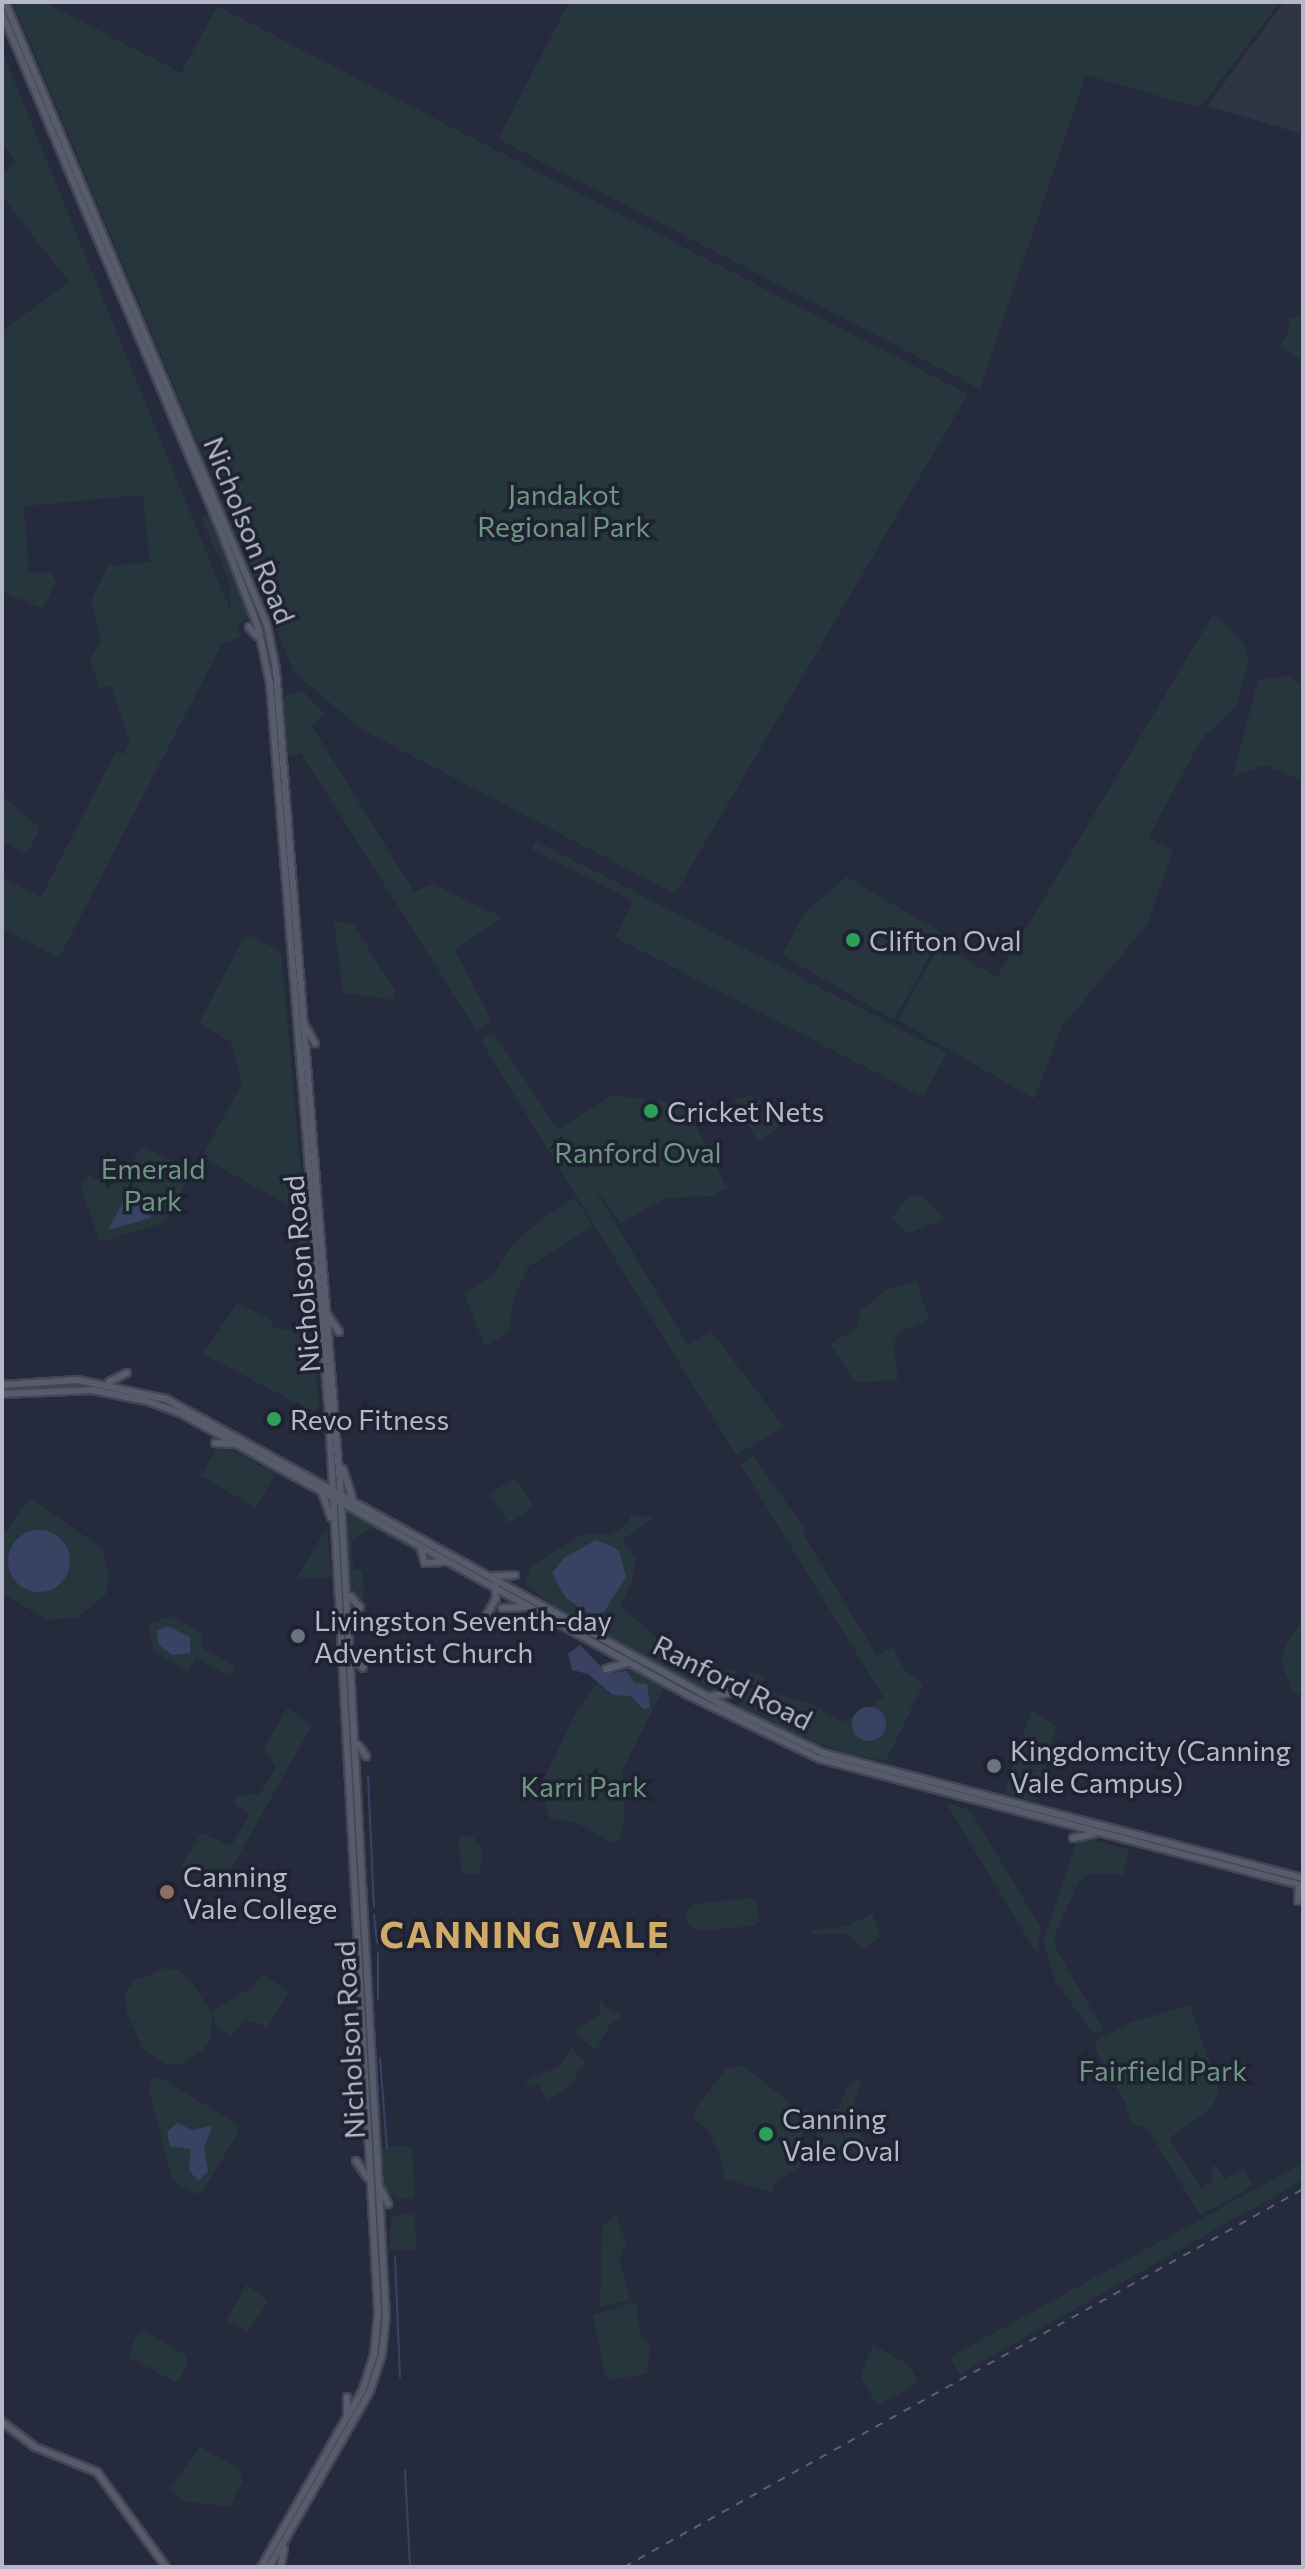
<!DOCTYPE html>
<style>
body{margin:0}
#map{position:relative;width:1305px;height:2569px;overflow:hidden;background:#252a3c;font-family:Commissioner,sans-serif}
div>[style]{position:absolute}
.airport>*{inset:0;background:#303546}
.green>*{inset:0;background:#27363d}
.water>*{inset:0;background:#3a4263}
.round{border-radius:50%}
.stream>*{height:2px;margin:-1px;padding:0 1px;transform-origin:1px;border-radius:1px;background:#3a4263}
.roads{filter:drop-shadow(2px 0 #424655) drop-shadow(-2px 0 #424655) drop-shadow(0 2px #424655) drop-shadow(0 -2px #424655)}
.major>*{height:6px;margin:-3px;padding:0 3px;transform-origin:3px;border-radius:3px;background:#575c6c}
.rail>*{height:2px;margin-top:-1px;transform-origin:0;background:repeating-linear-gradient(90deg,#5b6073 0 8px,transparent 0 16px)}
.dots>*{width:22px;height:22px;translate:-50% -50%;box-sizing:border-box;border:4px solid #1e2231;border-radius:50%}
span{translate:-50% -50%;white-space:nowrap;text-align:center;line-height:1.15;-webkit-text-stroke:7px #1e2231;paint-order:stroke}
.park-label{font-size:28px;color:#6d9780}
.street-label{font-size:28px;color:#b5b8c8}
.poi-label{font-size:28px;color:#b5b8c8}
.left{translate:0 -50%;text-align:left}
.district-label{font-size:36px;color:#cfaa69;font-weight:700;letter-spacing:2px}
.frame{position:absolute;inset:0;border:4px solid #b5b8c8;pointer-events:none}
</style>
<div id="map">
<div class="airport">
<i style="clip-path:polygon(1284px 2px,1303px 2px,1303px 134px,1207px 106px)"></i>
</div>
<div class="green">
<i style="clip-path:polygon(13px 2px,44px 2px,181px 73px,217px 6px,968px 394px,675px 894px,361px 729px,294px 672px)"></i>
<i style="clip-path:polygon(569px 2px,1280px 2px,1200px 108px,1086px 75px,980px 389px,498px 139px)"></i>
<i style="clip-path:polygon(2px 51px,231px 613px,230px 583px,201px 518px,211px 514px,251px 618px,238px 625px,234px 619px,241px 637px,222px 644px,59px 958px,2px 928px,2px 877px,41px 897px,116px 751px,124px 754px,130px 741px,111px 686px,100px 689px,90px 661px,101px 640px,91px 600px,108px 566px,150px 562px,143px 495px,24px 506px,29px 573px,51px 572px,56px 583px,42px 609px,3px 592px,2px 331px,69px 282px,2px 196px,2px 174px,16px 162px,2px 143px)"></i>
<i style="clip-path:polygon(1303px 314px,1303px 361px,1280px 346px,1290px 328px,1288px 319px)"></i>
<i style="clip-path:polygon(1214px 613px,1243px 643px,1249px 659px,1236px 707px,1202px 738px,1148px 838px,1173px 850px,1147px 925px,1062px 1026px,1034px 1099px,898px 1020px,940px 945px,997px 977px)"></i>
<i style="clip-path:polygon(1288px 676px,1303px 687px,1303px 781px,1265px 765px,1233px 776px,1258px 680px)"></i>
<i style="clip-path:polygon(302px 690px,325px 714px,312px 726px,414px 892px,433px 884px,502px 917px,455px 950px,492px 1021px,477px 1031px,301px 753px,288px 757px,282px 697px)"></i>
<i style="clip-path:polygon(2px 795px,40px 828px,27px 854px,2px 841px)"></i>
<i style="clip-path:polygon(536px 841px,947px 1053px,923px 1097px,615px 937px,633px 901px,532px 849px)"></i>
<i style="clip-path:polygon(847px 877px,942px 933px,894px 1020px,782px 955px,805px 912px)"></i>
<i style="clip-path:polygon(334px 922px,353px 924px,395px 991px,393px 1000px,343px 993px)"></i>
<i style="clip-path:polygon(250px 936px,281px 951px,314px 1314px,302px 1315px,297px 1220px,291px 1207px,202px 1157px,242px 1083px,231px 1042px,199px 1023px,243px 939px)"></i>
<i style="clip-path:polygon(494px 1033px,558px 1130px,612px 1095px,685px 1104px,727px 1188px,713px 1196px,666px 1198px,621px 1223px,589px 1179px,688px 1345px,711px 1331px,784px 1427px,736px 1455px,481px 1041px)"></i>
<i style="clip-path:polygon(751px 1096px,790px 1118px,759px 1143px,733px 1100px)"></i>
<i style="clip-path:polygon(141px 1146px,192px 1171px,166px 1222px,100px 1242px,81px 1187px,88px 1175px,111px 1186px,121px 1182px)"></i>
<i style="clip-path:polygon(910px 1195px,922px 1196px,945px 1218px,908px 1234px,892px 1217px)"></i>
<i style="clip-path:polygon(575px 1198px,593px 1226px,528px 1267px,514px 1298px,509px 1332px,485px 1346px,464px 1294px,495px 1273px,513px 1244px,542px 1219px)"></i>
<i style="clip-path:polygon(916px 1281px,929px 1319px,898px 1333px,894px 1344px,898px 1380px,855px 1382px,830px 1344px,857px 1328px,861px 1310px,889px 1288px)"></i>
<i style="clip-path:polygon(237px 1303px,269px 1318px,274px 1328px,289px 1330px,311px 1319px,319px 1407px,314px 1412px,203px 1354px)"></i>
<i style="clip-path:polygon(218px 1444px,276px 1473px,256px 1508px,201px 1476px)"></i>
<i style="clip-path:polygon(753px 1456px,804px 1527px,804px 1535px,877px 1656px,893px 1647px,904px 1669px,923px 1685px,886px 1761px,843px 1753px,740px 1710px,738px 1700px,749px 1672px,763px 1675px,767px 1691px,809px 1704px,843px 1722px,884px 1698px,740px 1464px)"></i>
<i style="clip-path:polygon(515px 1478px,534px 1507px,509px 1523px,489px 1494px)"></i>
<i style="clip-path:polygon(30px 1498px,102px 1548px,109px 1575px,106px 1595px,76px 1618px,47px 1620px,2px 1593px,2px 1537px)"></i>
<i style="clip-path:polygon(351px 1513px,422px 1553px,417px 1564px,421px 1555px,373px 1528px,357px 1536px,352px 1542px,353px 1569px,363px 1570px,364px 1597px,360px 1602px,353px 1600px,346px 1544px,345px 1519px)"></i>
<i style="clip-path:polygon(629px 1514px,654px 1518px,622px 1540px,636px 1557px,632px 1582px,620px 1606px,687px 1662px,711px 1672px,737px 1669px,725px 1694px,713px 1694px,561px 1611px,525px 1585px,531px 1567px,584px 1533px,609px 1535px,629px 1523px)"></i>
<i style="clip-path:polygon(327px 1527px,332px 1577px,296px 1579px)"></i>
<i style="clip-path:polygon(172px 1616px,203px 1634px,202px 1648px,236px 1667px,230px 1677px,196px 1658px,188px 1671px,153px 1651px,148px 1624px)"></i>
<i style="clip-path:polygon(1303px 1620px,1303px 1696px,1294px 1693px,1281px 1663px,1286px 1644px)"></i>
<i style="clip-path:polygon(625px 1666px,664px 1687px,622px 1771px,625px 1816px,620px 1838px,613px 1843px,575px 1822px,550px 1819px,541px 1785px,578px 1708px,610px 1668px)"></i>
<i style="clip-path:polygon(287px 1708px,312px 1725px,223px 1884px,215px 1885px,181px 1866px,201px 1833px,231px 1846px,250px 1814px,234px 1804px,237px 1796px,260px 1794px,276px 1767px,264px 1748px)"></i>
<i style="clip-path:polygon(1032px 1709px,1056px 1727px,1037px 1802px,1004px 1793px)"></i>
<i style="clip-path:polygon(946px 1803px,970px 1810px,1040px 1926px,1038px 1956px)"></i>
<i style="clip-path:polygon(473px 1836px,483px 1852px,479px 1873px,462px 1875px,458px 1837px)"></i>
<i style="clip-path:polygon(1083px 1837px,1129px 1850px,1123px 1875px,1093px 1874px,1079px 1881px,1055px 1935px,1056px 1949px,1104px 2030px,1093px 2034px,1055px 1980px,1043px 1942px,1077px 1840px)"></i>
<i style="clip-path:polygon(750px 1898px,757px 1904px,759px 1921px,754px 1926px,698px 1931px,687px 1924px,686px 1912px,694px 1904px)"></i>
<i style="clip-path:polygon(872px 1914px,881px 1936px,864px 1948px,845px 1933px,813px 1935px,813px 1930px,844px 1927px)"></i>
<i style="clip-path:polygon(166px 1968px,180px 1971px,194px 1985px,212px 2014px,211px 2038px,203px 2050px,180px 2064px,167px 2065px,143px 2049px,127px 2014px,125px 1994px,133px 1981px)"></i>
<i style="clip-path:polygon(262px 1974px,289px 1992px,267px 2027px,245px 2019px,231px 2037px,217px 2027px,213px 2011px,254px 1986px)"></i>
<i style="clip-path:polygon(599px 1991px,604px 2006px,623px 2016px,610px 2024px,596px 2051px,574px 2031px,600px 2014px)"></i>
<i style="clip-path:polygon(1190px 2005px,1219px 2090px,1211px 2109px,1169px 2138px,1201px 2188px,1212px 2181px,1211px 2168px,1216px 2165px,1225px 2179px,1243px 2169px,1253px 2186px,1200px 2215px,1147px 2128px,1131px 2124px,1125px 2102px,1095px 2049px,1097px 2040px,1132px 2022px)"></i>
<i style="clip-path:polygon(571px 2047px,585px 2062px,569px 2087px,547px 2101px,538px 2083px,525px 2088px,529px 2079px,560px 2066px)"></i>
<i style="clip-path:polygon(744px 2066px,792px 2105px,822px 2114px,838px 2108px,849px 2083px,862px 2078px,851px 2112px,871px 2155px,856px 2156px,832px 2115px,809px 2127px,811px 2133px,803px 2131px,800px 2167px,774px 2183px,772px 2192px,725px 2179px,721px 2158px,707px 2129px,694px 2119px,695px 2109px,727px 2068px)"></i>
<i style="clip-path:polygon(159px 2077px,237px 2124px,237px 2134px,201px 2195px,180px 2186px,171px 2175px,149px 2091px,152px 2078px)"></i>
<i style="clip-path:polygon(831px 2118px,852px 2152px,834px 2163px,813px 2129px)"></i>
<i style="clip-path:polygon(412px 2146px,415px 2199px,396px 2199px,385px 2189px,381px 2147px)"></i>
<i style="clip-path:polygon(1303px 2163px,1303px 2180px,960px 2374px,950px 2357px)"></i>
<i style="clip-path:polygon(415px 2212px,416px 2249px,389px 2249px,391px 2217px)"></i>
<i style="clip-path:polygon(616px 2215px,626px 2243px,619px 2261px,631px 2300px,600px 2307px,602px 2226px)"></i>
<i style="clip-path:polygon(247px 2284px,268px 2301px,248px 2332px,226px 2321px)"></i>
<i style="clip-path:polygon(636px 2302px,640px 2332px,650px 2347px,647px 2374px,610px 2380px,604px 2373px,593px 2315px)"></i>
<i style="clip-path:polygon(145px 2331px,186px 2355px,188px 2364px,177px 2383px,128px 2357px,137px 2334px)"></i>
<i style="clip-path:polygon(873px 2345px,909px 2365px,919px 2383px,877px 2406px,860px 2375px)"></i>
<i style="clip-path:polygon(200px 2447px,238px 2468px,243px 2481px,230px 2506px,185px 2502px,169px 2489px)"></i>
</div>
<div class="water">
<i style="clip-path:polygon(137px 1198px,150px 1207px,151px 1218px,108px 1230px,123px 1202px)"></i>
<i class="round" style="left:8px;top:1530px;width:62px;height:62px"></i>
<i style="clip-path:polygon(596px 1540px,619px 1550px,626px 1577px,604px 1612px,592px 1616px,566px 1598px,552px 1573px,564px 1558px)"></i>
<i style="clip-path:polygon(167px 1626px,190px 1637px,190px 1653px,172px 1655px,159px 1645px,157px 1631px)"></i>
<i style="clip-path:polygon(580px 1645px,608px 1674px,627px 1671px,634px 1683px,647px 1684px,650px 1708px,643px 1709px,631px 1696px,613px 1695px,588px 1674px,572px 1670px,568px 1654px)"></i>
<i class="round" style="left:852px;top:1707px;width:34px;height:34px"></i>
<i style="clip-path:polygon(177px 2123px,192px 2130px,212px 2126px,204px 2149px,208px 2171px,198px 2181px,189px 2170px,191px 2149px,170px 2146px,167px 2132px)"></i>
</div>
<div class="stream">
<i style="left:368px;top:1776px;width:131px;rotate:87.4deg"></i>
<i style="left:374px;top:1915px;width:29px;rotate:84deg"></i>
<i style="left:378px;top:1999px;width:46px;rotate:-90deg"></i>
<i style="left:380px;top:2058px;width:91px;rotate:85.6deg"></i>
<i style="left:395px;top:2257px;width:120px;rotate:87.6deg"></i>
<i style="left:405px;top:2470px;width:97px;rotate:87deg"></i>
</div>
<div class="roads">
<div class="major">
<i style="left:5px;top:2px;width:676px;rotate:67.19deg"></i>
<i style="left:267px;top:625px;width:46px;rotate:78.7deg"></i>
<i style="left:276px;top:670px;width:817px;rotate:85.5deg"></i>
<i style="left:340px;top:1484px;width:833px;rotate:86.84deg"></i>
<i style="left:386px;top:2316px;width:38px;rotate:96deg"></i>
<i style="left:382px;top:2354px;width:39px;rotate:108deg"></i>
<i style="left:370px;top:2391px;width:203px;rotate:119.8deg"></i>
<i style="left:2px;top:13px;width:557px;rotate:67.07deg"></i>
<i style="left:219px;top:526px;width:108px;rotate:68.9deg"></i>
<i style="left:258px;top:627px;width:58px;rotate:78.1deg"></i>
<i style="left:270px;top:684px;width:735px;rotate:85.4deg"></i>
<i style="left:329px;top:1417px;width:898px;rotate:86.87deg"></i>
<i style="left:378px;top:2314px;width:41px;rotate:95.6deg"></i>
<i style="left:374px;top:2355px;width:38px;rotate:108deg"></i>
<i style="left:362px;top:2391px;width:203px;rotate:119.8deg"></i>
<i style="left:249px;top:627px;width:12px;rotate:48deg"></i>
<i style="left:305px;top:1026px;width:20px;rotate:60deg"></i>
<i style="left:329px;top:1317px;width:18px;rotate:56deg"></i>
<i style="left:109px;top:1382px;width:20px;rotate:-27deg"></i>
<i style="left:2px;top:1385px;width:76px;rotate:-3.8deg"></i>
<i style="left:78px;top:1380px;width:90px;rotate:12.2deg"></i>
<i style="left:166px;top:1399px;width:638px;rotate:28.78deg"></i>
<i style="left:725px;top:1706px;width:109px;rotate:25.6deg"></i>
<i style="left:823px;top:1753px;width:496px;rotate:14.6deg"></i>
<i style="left:2px;top:1394px;width:90px;rotate:-2.5deg"></i>
<i style="left:92px;top:1390px;width:56px;rotate:11.3deg"></i>
<i style="left:147px;top:1401px;width:37px;rotate:20deg"></i>
<i style="left:182px;top:1414px;width:577px;rotate:29.05deg"></i>
<i style="left:686px;top:1694px;width:149px;rotate:25.9deg"></i>
<i style="left:820px;top:1759px;width:499px;rotate:14.7deg"></i>
<i style="left:215px;top:1443px;width:17px;rotate:3deg"></i>
<i style="left:343px;top:1469px;width:29px;rotate:72deg"></i>
<i style="left:321px;top:1490px;width:29px;rotate:70deg"></i>
<i style="left:420px;top:1546px;width:18px;rotate:74deg"></i>
<i style="left:425px;top:1563px;width:22px;rotate:-3deg"></i>
<i style="left:492px;top:1576px;width:23px;rotate:-2deg"></i>
<i style="left:350px;top:1596px;width:15px;rotate:48deg"></i>
<i style="left:502px;top:1608px;width:26px;rotate:-2deg"></i>
<i style="left:486px;top:1616px;width:20px;rotate:-60deg"></i>
<i style="left:496px;top:1599px;width:13px;rotate:-94deg"></i>
<i style="left:354px;top:1657px;width:14px;rotate:51deg"></i>
<i style="left:606px;top:1669px;width:22px;rotate:-16deg"></i>
<i style="left:711px;top:1696px;width:21px;rotate:-8deg"></i>
<i style="left:358px;top:1745px;width:14px;rotate:54deg"></i>
<i style="left:1073px;top:1838px;width:21px;rotate:-11deg"></i>
<i style="left:1298px;top:1901px;width:16px;rotate:-86deg"></i>
<i style="left:345px;top:1960px;width:21px;rotate:55deg"></i>
<i style="left:356px;top:2161px;width:21px;rotate:55deg"></i>
<i style="left:380px;top:2188px;width:18px;rotate:63deg"></i>
<i style="left:347px;top:2397px;width:16px;rotate:90deg"></i>
<i style="left:2px;top:2422px;width:41px;rotate:37.1deg"></i>
<i style="left:35px;top:2447px;width:67px;rotate:22deg"></i>
<i style="left:97px;top:2472px;width:117px;rotate:54deg"></i>
<i style="left:281px;top:2565px;width:17px;rotate:-80deg"></i>
</div>
</div>
<div class="rail">
<i style="left:624px;top:2567px;width:777px;rotate:-29.1deg"></i>
</div>
<div class="dots">
<i style="left:853px;top:940px;background:#2e9e5b"></i>
<i style="left:651px;top:1111px;background:#2e9e5b"></i>
<i style="left:274px;top:1419px;background:#2e9e5b"></i>
<i style="left:298px;top:1636px;background:#6b7280"></i>
<i style="left:994px;top:1766px;background:#6b7280"></i>
<i style="left:167px;top:1892px;background:#8d6e63"></i>
<i style="left:766px;top:2134px;background:#2e9e5b"></i>
</div>
<div class="park-label">
<span style="left:564px;top:510px">Jandakot<br>Regional Park</span>
<span style="left:638px;top:1152px">Ranford Oval</span>
<span style="left:153px;top:1184px">Emerald<br>Park</span>
<span style="left:584px;top:1786px">Karri Park</span>
<span style="left:1163px;top:2070px">Fairfield Park</span>
</div>
<div class="street-label">
<span style="left:250px;top:530px;rotate:68deg">Nicholson Road</span>
<span style="left:301px;top:1274px;rotate:-95deg">Nicholson Road</span>
<span style="left:733px;top:1682px;rotate:27deg">Ranford Road</span>
<span style="left:349px;top:2040px;rotate:-93deg">Nicholson Road</span>
</div>
<div class="poi-label">
<span class="left" style="left:869px;top:940px">Clifton Oval</span>
<span class="left" style="left:667px;top:1111px">Cricket Nets</span>
<span class="left" style="left:290px;top:1419px">Revo Fitness</span>
<span class="left" style="left:314px;top:1636px">Livingston Seventh-day<br>Adventist Church</span>
<span class="left" style="left:1010px;top:1766px">Kingdomcity (Canning<br>Vale Campus)</span>
<span class="left" style="left:183px;top:1892px">Canning<br>Vale College</span>
<span class="left" style="left:782px;top:2134px">Canning<br>Vale Oval</span>
</div>
<div class="district-label">
<span style="left:525px;top:1934px">CANNING VALE</span>
</div>
<div class="frame"></div>
</div>
